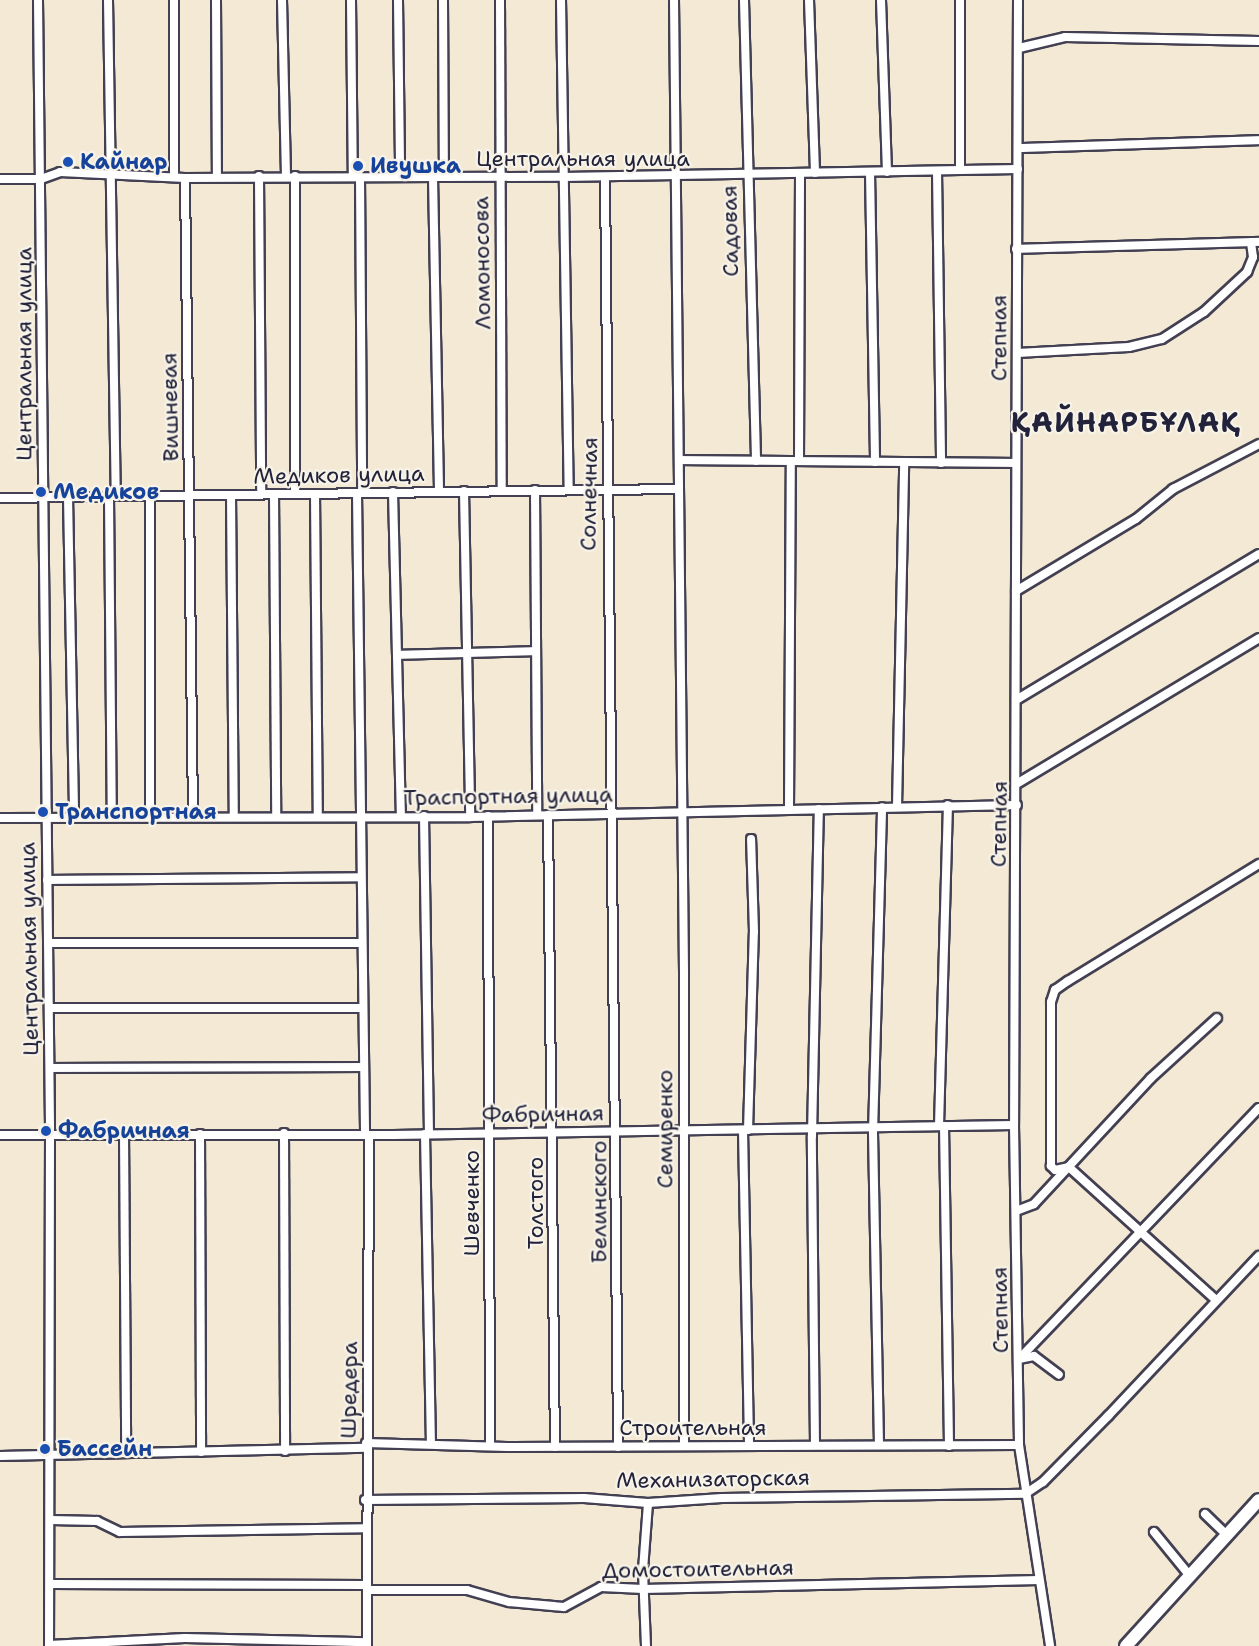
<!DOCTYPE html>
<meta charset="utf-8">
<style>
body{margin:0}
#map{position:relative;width:1259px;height:1646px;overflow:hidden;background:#f4e9d4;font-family:"Shantell Sans",sans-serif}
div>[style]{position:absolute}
.roads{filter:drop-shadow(2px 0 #424052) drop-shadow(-2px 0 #424052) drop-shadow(0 2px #424052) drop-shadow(0 -2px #424052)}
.street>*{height:8px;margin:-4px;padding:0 4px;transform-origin:4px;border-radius:4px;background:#fff}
.secondary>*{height:12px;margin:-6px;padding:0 6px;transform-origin:6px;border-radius:6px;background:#fff}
.dots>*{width:16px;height:16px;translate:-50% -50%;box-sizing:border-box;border:3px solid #f7f3e8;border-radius:50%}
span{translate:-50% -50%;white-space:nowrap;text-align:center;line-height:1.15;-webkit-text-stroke:4.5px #f7f3e8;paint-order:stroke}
.street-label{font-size:22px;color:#22223b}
.transit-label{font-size:22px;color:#164399;font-weight:700}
.left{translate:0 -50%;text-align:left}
.district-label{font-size:28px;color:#22223b;font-weight:700;letter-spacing:1.5px}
</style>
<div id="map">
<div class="roads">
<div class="street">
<i style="left:38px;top:0;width:1134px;rotate:89.39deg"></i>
<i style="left:50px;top:1134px;width:512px;rotate:90.11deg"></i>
<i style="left:108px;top:0;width:496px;rotate:89.1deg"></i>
<i style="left:174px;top:0;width:177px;rotate:90deg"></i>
<i style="left:216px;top:0;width:177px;rotate:89.7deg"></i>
<i style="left:282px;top:0;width:176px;rotate:88.7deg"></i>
<i style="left:351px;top:0;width:177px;rotate:89.4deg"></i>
<i style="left:398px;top:0;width:176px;rotate:89.3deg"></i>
<i style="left:443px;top:0;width:177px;rotate:89.7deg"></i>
<i style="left:500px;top:0;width:490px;rotate:89.8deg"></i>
<i style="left:561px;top:0;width:490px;rotate:89.1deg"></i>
<i style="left:674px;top:0;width:975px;rotate:89.41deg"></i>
<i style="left:684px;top:975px;width:471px;rotate:90deg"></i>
<i style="left:744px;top:0;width:461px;rotate:88.5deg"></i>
<i style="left:809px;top:0;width:173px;rotate:88deg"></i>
<i style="left:881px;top:0;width:172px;rotate:88deg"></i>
<i style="left:960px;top:0;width:170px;rotate:90deg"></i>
<i style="left:1018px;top:0;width:1125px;rotate:90.2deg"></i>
<i style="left:1014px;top:1125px;width:320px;rotate:89.1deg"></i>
<i style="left:1019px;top:1445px;width:203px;rotate:81.2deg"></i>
<i style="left:1019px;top:48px;width:47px;rotate:-13.4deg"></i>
<i style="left:1065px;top:37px;width:194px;rotate:1.2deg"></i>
<i style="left:1019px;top:148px;width:240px;rotate:-1.9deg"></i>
<i style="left:937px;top:171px;width:292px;rotate:89.2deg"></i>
<i style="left:870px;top:172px;width:290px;rotate:89deg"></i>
<i style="left:259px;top:176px;width:318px;rotate:89.6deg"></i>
<i style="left:295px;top:176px;width:317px;rotate:90deg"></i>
<i style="left:360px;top:177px;width:316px;rotate:89.6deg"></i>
<i style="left:433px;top:177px;width:315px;rotate:88.9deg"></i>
<i style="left:605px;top:177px;width:1270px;rotate:89.41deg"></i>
<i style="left:185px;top:178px;width:637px;rotate:89.28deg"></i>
<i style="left:0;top:179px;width:41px"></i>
<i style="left:41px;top:179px;width:20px;rotate:-20deg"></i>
<i style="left:60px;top:172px;width:125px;rotate:2.7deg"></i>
<i style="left:185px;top:178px;width:378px;rotate:-0.2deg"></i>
<i style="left:563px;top:177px;width:455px;rotate:-1deg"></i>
<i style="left:1016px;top:249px;width:243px;rotate:-1.7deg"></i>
<i style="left:1017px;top:353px;width:112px;rotate:-3.1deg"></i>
<i style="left:1129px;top:347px;width:34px;rotate:-14deg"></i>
<i style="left:1162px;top:339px;width:50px;rotate:-32.7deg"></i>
<i style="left:1204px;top:312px;width:59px;rotate:-42.9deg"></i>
<i style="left:1247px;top:272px;width:16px;rotate:-68deg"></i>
<i style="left:1253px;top:257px;width:15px;rotate:-98deg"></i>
<i style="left:679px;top:460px;width:337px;rotate:0.5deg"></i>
<i style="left:799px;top:461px;width:286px;rotate:-89.8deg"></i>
<i style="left:535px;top:490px;width:325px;rotate:89.6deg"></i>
<i style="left:464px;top:491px;width:326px;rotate:88.9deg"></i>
<i style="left:393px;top:492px;width:323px;rotate:88.6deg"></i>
<i style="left:357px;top:493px;width:641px;rotate:89.28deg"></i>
<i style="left:274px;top:494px;width:322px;rotate:89.6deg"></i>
<i style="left:315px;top:494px;width:322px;rotate:89.5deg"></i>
<i style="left:231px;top:495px;width:322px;rotate:89.5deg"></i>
<i style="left:109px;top:496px;width:319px;rotate:89.5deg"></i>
<i style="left:68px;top:497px;width:318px;rotate:88.9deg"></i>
<i style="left:0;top:498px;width:678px;rotate:-0.76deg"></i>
<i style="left:1016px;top:591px;width:140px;rotate:-31deg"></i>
<i style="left:1136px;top:519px;width:48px;rotate:-39deg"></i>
<i style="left:1173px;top:489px;width:97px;rotate:-27.6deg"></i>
<i style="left:397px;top:655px;width:139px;rotate:-1.6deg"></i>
<i style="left:1016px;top:700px;width:283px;rotate:-31deg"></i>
<i style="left:1018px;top:783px;width:281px;rotate:-31deg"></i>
<i style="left:897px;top:807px;width:345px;rotate:-88.8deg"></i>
<i style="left:789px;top:810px;width:349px;rotate:-89.7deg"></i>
<i style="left:150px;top:815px;width:319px;rotate:-90deg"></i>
<i style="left:548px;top:815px;width:632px;rotate:89.37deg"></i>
<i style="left:424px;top:816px;width:317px;rotate:89.1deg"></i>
<i style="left:488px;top:816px;width:630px;rotate:89.82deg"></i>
<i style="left:0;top:818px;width:470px;rotate:-0.1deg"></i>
<i style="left:470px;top:817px;width:547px;rotate:-1.26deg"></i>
<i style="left:47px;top:880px;width:314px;rotate:-0.5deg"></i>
<i style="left:48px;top:943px;width:314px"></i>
<i style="left:49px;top:1008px;width:313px"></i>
<i style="left:50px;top:1068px;width:314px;rotate:-0.2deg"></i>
<i style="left:939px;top:1126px;width:321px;rotate:-88.4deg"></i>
<i style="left:944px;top:1126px;width:320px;rotate:89.1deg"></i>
<i style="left:743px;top:1130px;width:316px;rotate:88.9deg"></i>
<i style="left:748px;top:1130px;width:198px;rotate:-88.3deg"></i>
<i style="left:754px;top:932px;width:93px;rotate:-91.8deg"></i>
<i style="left:124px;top:1133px;width:320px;rotate:89.6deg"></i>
<i style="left:284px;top:1133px;width:318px;rotate:89.8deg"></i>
<i style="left:200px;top:1134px;width:318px;rotate:89.8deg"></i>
<i style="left:425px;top:1134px;width:310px;rotate:88.9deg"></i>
<i style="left:0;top:1135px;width:393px"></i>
<i style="left:393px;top:1135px;width:621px;rotate:-0.92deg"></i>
<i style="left:1016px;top:1211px;width:19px;rotate:-21deg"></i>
<i style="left:1034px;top:1204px;width:172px;rotate:-47.1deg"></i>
<i style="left:1151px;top:1078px;width:89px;rotate:-42.3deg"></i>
<i style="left:1216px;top:1300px;width:198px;rotate:-137.9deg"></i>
<i style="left:1069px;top:1167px;width:14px;rotate:168deg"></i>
<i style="left:1055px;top:1170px;width:6px;rotate:-135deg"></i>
<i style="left:1051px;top:1166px;width:164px;rotate:-90deg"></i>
<i style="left:1051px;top:1002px;width:13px;rotate:-72deg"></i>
<i style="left:1055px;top:990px;width:16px;rotate:-35deg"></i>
<i style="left:1068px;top:981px;width:224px;rotate:-31.5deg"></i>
<i style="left:1019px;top:1359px;width:347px;rotate:-46.3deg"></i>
<i style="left:1019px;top:1359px;width:15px;rotate:-11deg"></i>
<i style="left:1034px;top:1356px;width:31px;rotate:37deg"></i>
<i style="left:366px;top:1443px;width:145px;rotate:1.6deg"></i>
<i style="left:511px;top:1447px;width:508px;rotate:-0.23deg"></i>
<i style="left:815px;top:1445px;width:309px;rotate:-90.6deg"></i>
<i style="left:812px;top:1136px;width:327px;rotate:-88.8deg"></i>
<i style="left:879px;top:1445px;width:312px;rotate:-91.1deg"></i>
<i style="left:873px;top:1133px;width:326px;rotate:-88.4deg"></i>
<i style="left:0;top:1456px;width:366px;rotate:-1.3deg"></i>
<i style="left:365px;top:1500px;width:219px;rotate:-0.5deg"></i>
<i style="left:584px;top:1498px;width:64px;rotate:4.5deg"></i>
<i style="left:648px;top:1503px;width:74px;rotate:-3.9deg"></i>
<i style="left:722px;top:1498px;width:303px;rotate:-0.8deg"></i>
<i style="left:1025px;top:1494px;width:22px;rotate:-34deg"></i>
<i style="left:1043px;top:1482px;width:93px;rotate:-45.4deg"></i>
<i style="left:1108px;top:1416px;width:220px;rotate:-46.7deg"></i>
<i style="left:1205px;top:1514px;width:30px;rotate:44deg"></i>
<i style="left:51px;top:1520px;width:46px;rotate:1.2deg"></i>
<i style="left:97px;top:1521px;width:25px;rotate:26deg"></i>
<i style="left:120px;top:1532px;width:245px;rotate:-0.9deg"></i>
<i style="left:1154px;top:1532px;width:57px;rotate:50.7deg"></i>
<i style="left:50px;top:1584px;width:317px;rotate:0.2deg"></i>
<i style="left:367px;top:1590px;width:100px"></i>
<i style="left:467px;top:1590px;width:44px;rotate:15.9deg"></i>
<i style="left:509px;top:1602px;width:55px;rotate:5.2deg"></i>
<i style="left:564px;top:1607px;width:42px;rotate:-28.4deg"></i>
<i style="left:601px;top:1587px;width:42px;rotate:2.7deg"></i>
<i style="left:643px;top:1589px;width:396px;rotate:-1.3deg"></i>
<i style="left:49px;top:1645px;width:136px;rotate:-2.9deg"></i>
<i style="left:185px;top:1638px;width:182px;rotate:1.3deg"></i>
<i style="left:367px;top:1646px;width:511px;rotate:-89.78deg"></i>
<i style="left:646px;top:1646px;width:76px;rotate:-92.3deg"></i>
<i style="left:643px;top:1570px;width:67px;rotate:-85.7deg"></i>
</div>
<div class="secondary">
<i style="left:1126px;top:1646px;width:197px;rotate:-47.7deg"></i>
</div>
</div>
<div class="dots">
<i style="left:68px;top:162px;background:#1a4fb4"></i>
<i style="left:358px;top:166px;background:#1a4fb4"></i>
<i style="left:41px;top:492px;background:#1a4fb4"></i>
<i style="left:43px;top:812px;background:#1a4fb4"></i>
<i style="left:46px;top:1131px;background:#1a4fb4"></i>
<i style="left:45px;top:1449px;background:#1a4fb4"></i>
</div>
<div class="street-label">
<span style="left:583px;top:159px">Центральная улица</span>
<span style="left:730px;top:231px;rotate:-91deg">Садовая</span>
<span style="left:482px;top:263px;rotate:-91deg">Ломоносова</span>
<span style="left:999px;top:338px;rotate:-90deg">Степная</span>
<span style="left:24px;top:354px;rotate:-90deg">Центральная улица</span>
<span style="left:170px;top:407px;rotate:-91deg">Вишневая</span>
<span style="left:339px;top:475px;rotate:-1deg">Медиков улица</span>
<span style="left:589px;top:494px;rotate:-89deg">Солнечная</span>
<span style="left:508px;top:796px;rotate:-1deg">Траспортная улица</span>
<span style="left:999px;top:824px;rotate:-89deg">Степная</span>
<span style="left:29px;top:949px;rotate:-91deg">Центральная улица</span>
<span style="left:543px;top:1114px;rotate:-1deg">Фабричная</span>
<span style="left:665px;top:1129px;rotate:-90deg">Семиренко</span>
<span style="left:599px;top:1202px;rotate:-90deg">Белинского</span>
<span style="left:472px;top:1203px;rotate:-90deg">Шевченко</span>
<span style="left:536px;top:1203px;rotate:-90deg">Толстого</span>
<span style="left:1000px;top:1310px;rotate:-91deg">Степная</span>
<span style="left:349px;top:1390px;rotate:-89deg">Шредера</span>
<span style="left:693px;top:1428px">Строительная</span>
<span style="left:713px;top:1479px;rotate:-1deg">Механизаторская</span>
<span style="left:698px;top:1569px;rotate:-1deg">Домостоительная</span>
</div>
<div class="transit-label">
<span class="left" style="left:80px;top:162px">Кайнар</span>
<span class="left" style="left:370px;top:166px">Ивушка</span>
<span class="left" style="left:53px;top:492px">Медиков</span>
<span class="left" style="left:55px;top:812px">Транспортная</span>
<span class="left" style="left:58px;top:1131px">Фабричная</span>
<span class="left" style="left:57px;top:1449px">Бассейн</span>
</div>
<div class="district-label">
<span style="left:1126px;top:422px">ҚАЙНАРБҰЛАҚ</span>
</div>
</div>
